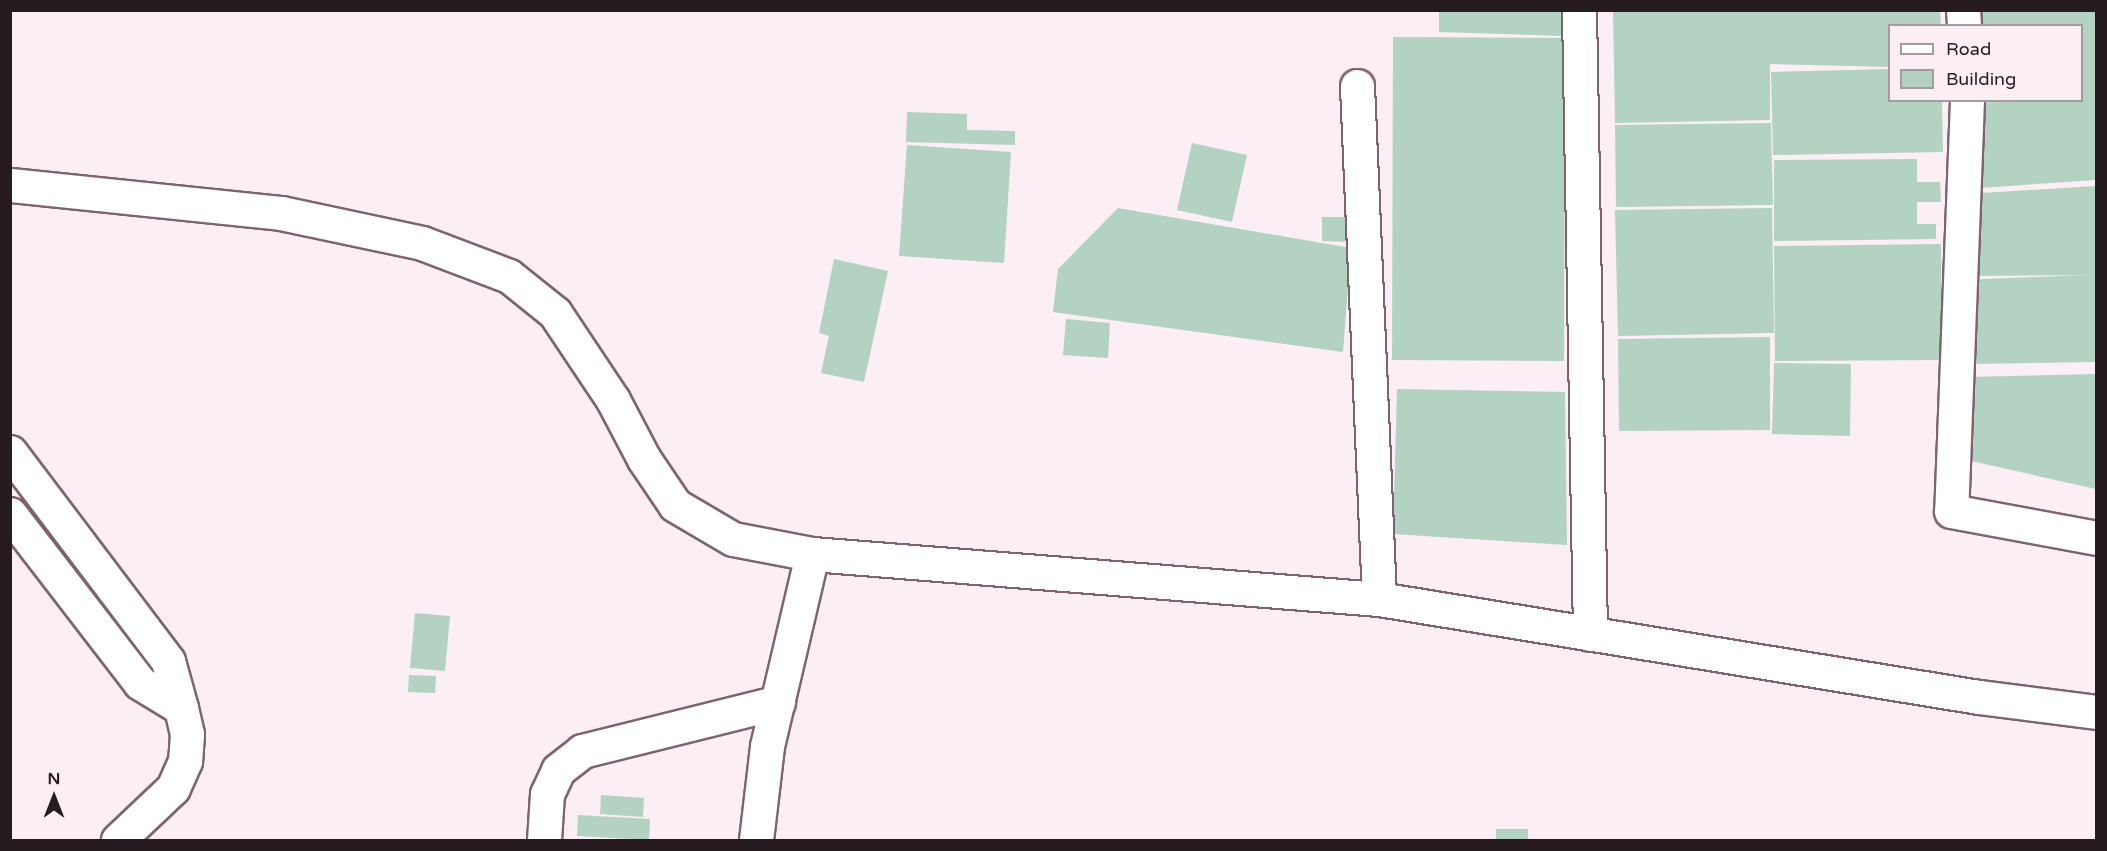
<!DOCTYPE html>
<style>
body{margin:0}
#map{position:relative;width:2107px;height:851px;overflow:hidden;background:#fbeef4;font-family:"Varela Round",sans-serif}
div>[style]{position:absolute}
.building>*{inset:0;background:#b3d2c1}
.roads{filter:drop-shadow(2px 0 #7f6371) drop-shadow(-2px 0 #7f6371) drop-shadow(0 2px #7f6371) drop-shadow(0 -2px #7f6371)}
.minor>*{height:33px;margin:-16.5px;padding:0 16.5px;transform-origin:16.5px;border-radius:16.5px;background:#fff}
span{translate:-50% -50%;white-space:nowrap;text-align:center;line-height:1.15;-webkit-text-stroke:5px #fbeef4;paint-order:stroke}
.frame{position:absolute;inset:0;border:12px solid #261b21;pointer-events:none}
.legend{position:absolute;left:1888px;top:24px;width:195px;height:78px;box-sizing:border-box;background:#fbeef4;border:2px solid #a69aa0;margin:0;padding:8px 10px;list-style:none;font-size:18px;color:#261b21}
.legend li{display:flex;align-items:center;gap:12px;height:30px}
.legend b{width:30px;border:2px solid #a69aa0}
.north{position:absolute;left:24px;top:767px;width:60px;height:60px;-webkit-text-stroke:4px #fbeef4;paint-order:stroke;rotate:0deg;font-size:16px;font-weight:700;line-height:24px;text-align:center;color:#261b21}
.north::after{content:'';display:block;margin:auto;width:21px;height:27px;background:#261b21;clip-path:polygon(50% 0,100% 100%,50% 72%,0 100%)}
</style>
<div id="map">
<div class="building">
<i style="clip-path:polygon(1439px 10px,1565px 10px,1564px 36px,1439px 32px)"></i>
<i style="clip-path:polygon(1613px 10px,1940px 10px,1941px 26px,1890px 26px,1890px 67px,1770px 64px,1770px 120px,1615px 123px)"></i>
<i style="clip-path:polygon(1968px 10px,2096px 10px,2096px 180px,1964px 189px,1960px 103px,2082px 100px,2082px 26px,1968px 26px)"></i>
<i style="clip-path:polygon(1393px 37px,1565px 38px,1564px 361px,1392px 360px)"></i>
<i style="clip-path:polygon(1890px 69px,1890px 100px,1942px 100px,1943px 152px,1773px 155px,1771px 72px)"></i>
<i style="clip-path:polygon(907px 112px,967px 114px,967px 130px,1015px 131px,1015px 145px,906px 142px)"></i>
<i style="clip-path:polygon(1771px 123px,1773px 205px,1616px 207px,1615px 125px)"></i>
<i style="clip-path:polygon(1192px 143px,1247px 155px,1232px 222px,1177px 210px)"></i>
<i style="clip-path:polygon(907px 145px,1011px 152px,1004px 263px,899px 256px)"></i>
<i style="clip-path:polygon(1917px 159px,1917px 182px,1940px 182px,1941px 202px,1917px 202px,1917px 224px,1936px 224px,1936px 239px,1774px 241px,1774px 160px)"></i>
<i style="clip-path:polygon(2096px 186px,2096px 362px,1971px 364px,1960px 280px,2087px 275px,1964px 276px,1966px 194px)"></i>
<i style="clip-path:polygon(1118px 208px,1351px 248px,1343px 352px,1053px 312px,1058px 269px)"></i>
<i style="clip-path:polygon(1772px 208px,1774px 333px,1618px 336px,1615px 210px)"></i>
<i style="clip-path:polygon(1322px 217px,1350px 217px,1350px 242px,1322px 241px)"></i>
<i style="clip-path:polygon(1941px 244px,1942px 360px,1775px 361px,1774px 246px)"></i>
<i style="clip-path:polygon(834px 259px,888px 271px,864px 382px,821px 373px,829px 336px,819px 333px)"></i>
<i style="clip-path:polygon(1066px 319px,1110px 323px,1108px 358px,1063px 355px)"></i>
<i style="clip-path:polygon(1770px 337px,1770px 430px,1619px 431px,1618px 339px)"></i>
<i style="clip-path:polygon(1774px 363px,1851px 364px,1850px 436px,1772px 434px)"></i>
<i style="clip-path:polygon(2096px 374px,2096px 489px,1971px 461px,1967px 377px)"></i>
<i style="clip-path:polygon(1397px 389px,1565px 392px,1567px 545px,1393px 534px)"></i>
<i style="clip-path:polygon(415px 613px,450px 616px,445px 671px,410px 668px)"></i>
<i style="clip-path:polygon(409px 675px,436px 676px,435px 693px,408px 692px)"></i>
<i style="clip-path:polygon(601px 795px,644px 798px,643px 817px,600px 814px)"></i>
<i style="clip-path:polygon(578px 815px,650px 819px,649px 840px,577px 836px)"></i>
<i style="clip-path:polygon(1496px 829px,1528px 829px,1528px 840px,1496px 840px)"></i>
</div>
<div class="roads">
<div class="minor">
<i style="left:1579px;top:10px;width:624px;rotate:88.99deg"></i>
<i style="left:1963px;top:10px;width:16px;rotate:86deg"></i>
<i style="left:1357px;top:86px;width:513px;rotate:87.54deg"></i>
<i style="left:1967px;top:100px;width:411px;rotate:92.2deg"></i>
<i style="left:1951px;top:511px;width:147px;rotate:10.5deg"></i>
<i style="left:10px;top:185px;width:272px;rotate:5.9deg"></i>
<i style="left:281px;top:213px;width:144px;rotate:12deg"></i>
<i style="left:422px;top:243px;width:93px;rotate:20.8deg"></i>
<i style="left:509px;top:276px;width:59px;rotate:38.8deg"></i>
<i style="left:555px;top:313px;width:105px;rotate:56.3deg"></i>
<i style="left:613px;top:400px;width:67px;rotate:62.3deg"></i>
<i style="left:644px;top:459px;width:55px;rotate:56deg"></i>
<i style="left:675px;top:505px;width:67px;rotate:30.4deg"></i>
<i style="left:733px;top:539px;width:80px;rotate:10.8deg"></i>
<i style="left:10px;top:452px;width:262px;rotate:52.9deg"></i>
<i style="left:168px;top:661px;width:49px;rotate:74.5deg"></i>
<i style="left:181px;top:708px;width:27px;rotate:77deg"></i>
<i style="left:187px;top:734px;width:27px;rotate:94deg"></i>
<i style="left:185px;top:761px;width:30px;rotate:114deg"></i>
<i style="left:173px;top:788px;width:76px;rotate:136.6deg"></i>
<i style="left:10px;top:514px;width:213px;rotate:52.4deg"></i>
<i style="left:140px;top:683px;width:48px;rotate:31.4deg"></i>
<i style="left:544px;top:840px;width:46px;rotate:-86.3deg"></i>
<i style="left:547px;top:794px;width:26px;rotate:-65deg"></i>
<i style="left:558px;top:770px;width:31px;rotate:-38deg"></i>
<i style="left:582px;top:751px;width:202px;rotate:-14deg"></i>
<i style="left:756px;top:840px;width:95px;rotate:-83.3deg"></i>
<i style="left:767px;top:746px;width:197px;rotate:-76.8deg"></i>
<i style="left:812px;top:554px;width:569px;rotate:4.54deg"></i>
<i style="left:1379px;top:599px;width:608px;rotate:9.28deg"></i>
<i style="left:1979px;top:697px;width:118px;rotate:7.3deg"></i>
</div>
</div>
<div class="frame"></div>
<ul class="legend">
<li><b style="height:8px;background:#fff"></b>Road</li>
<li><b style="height:16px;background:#b3d2c1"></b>Building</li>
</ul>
<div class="north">N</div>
</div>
